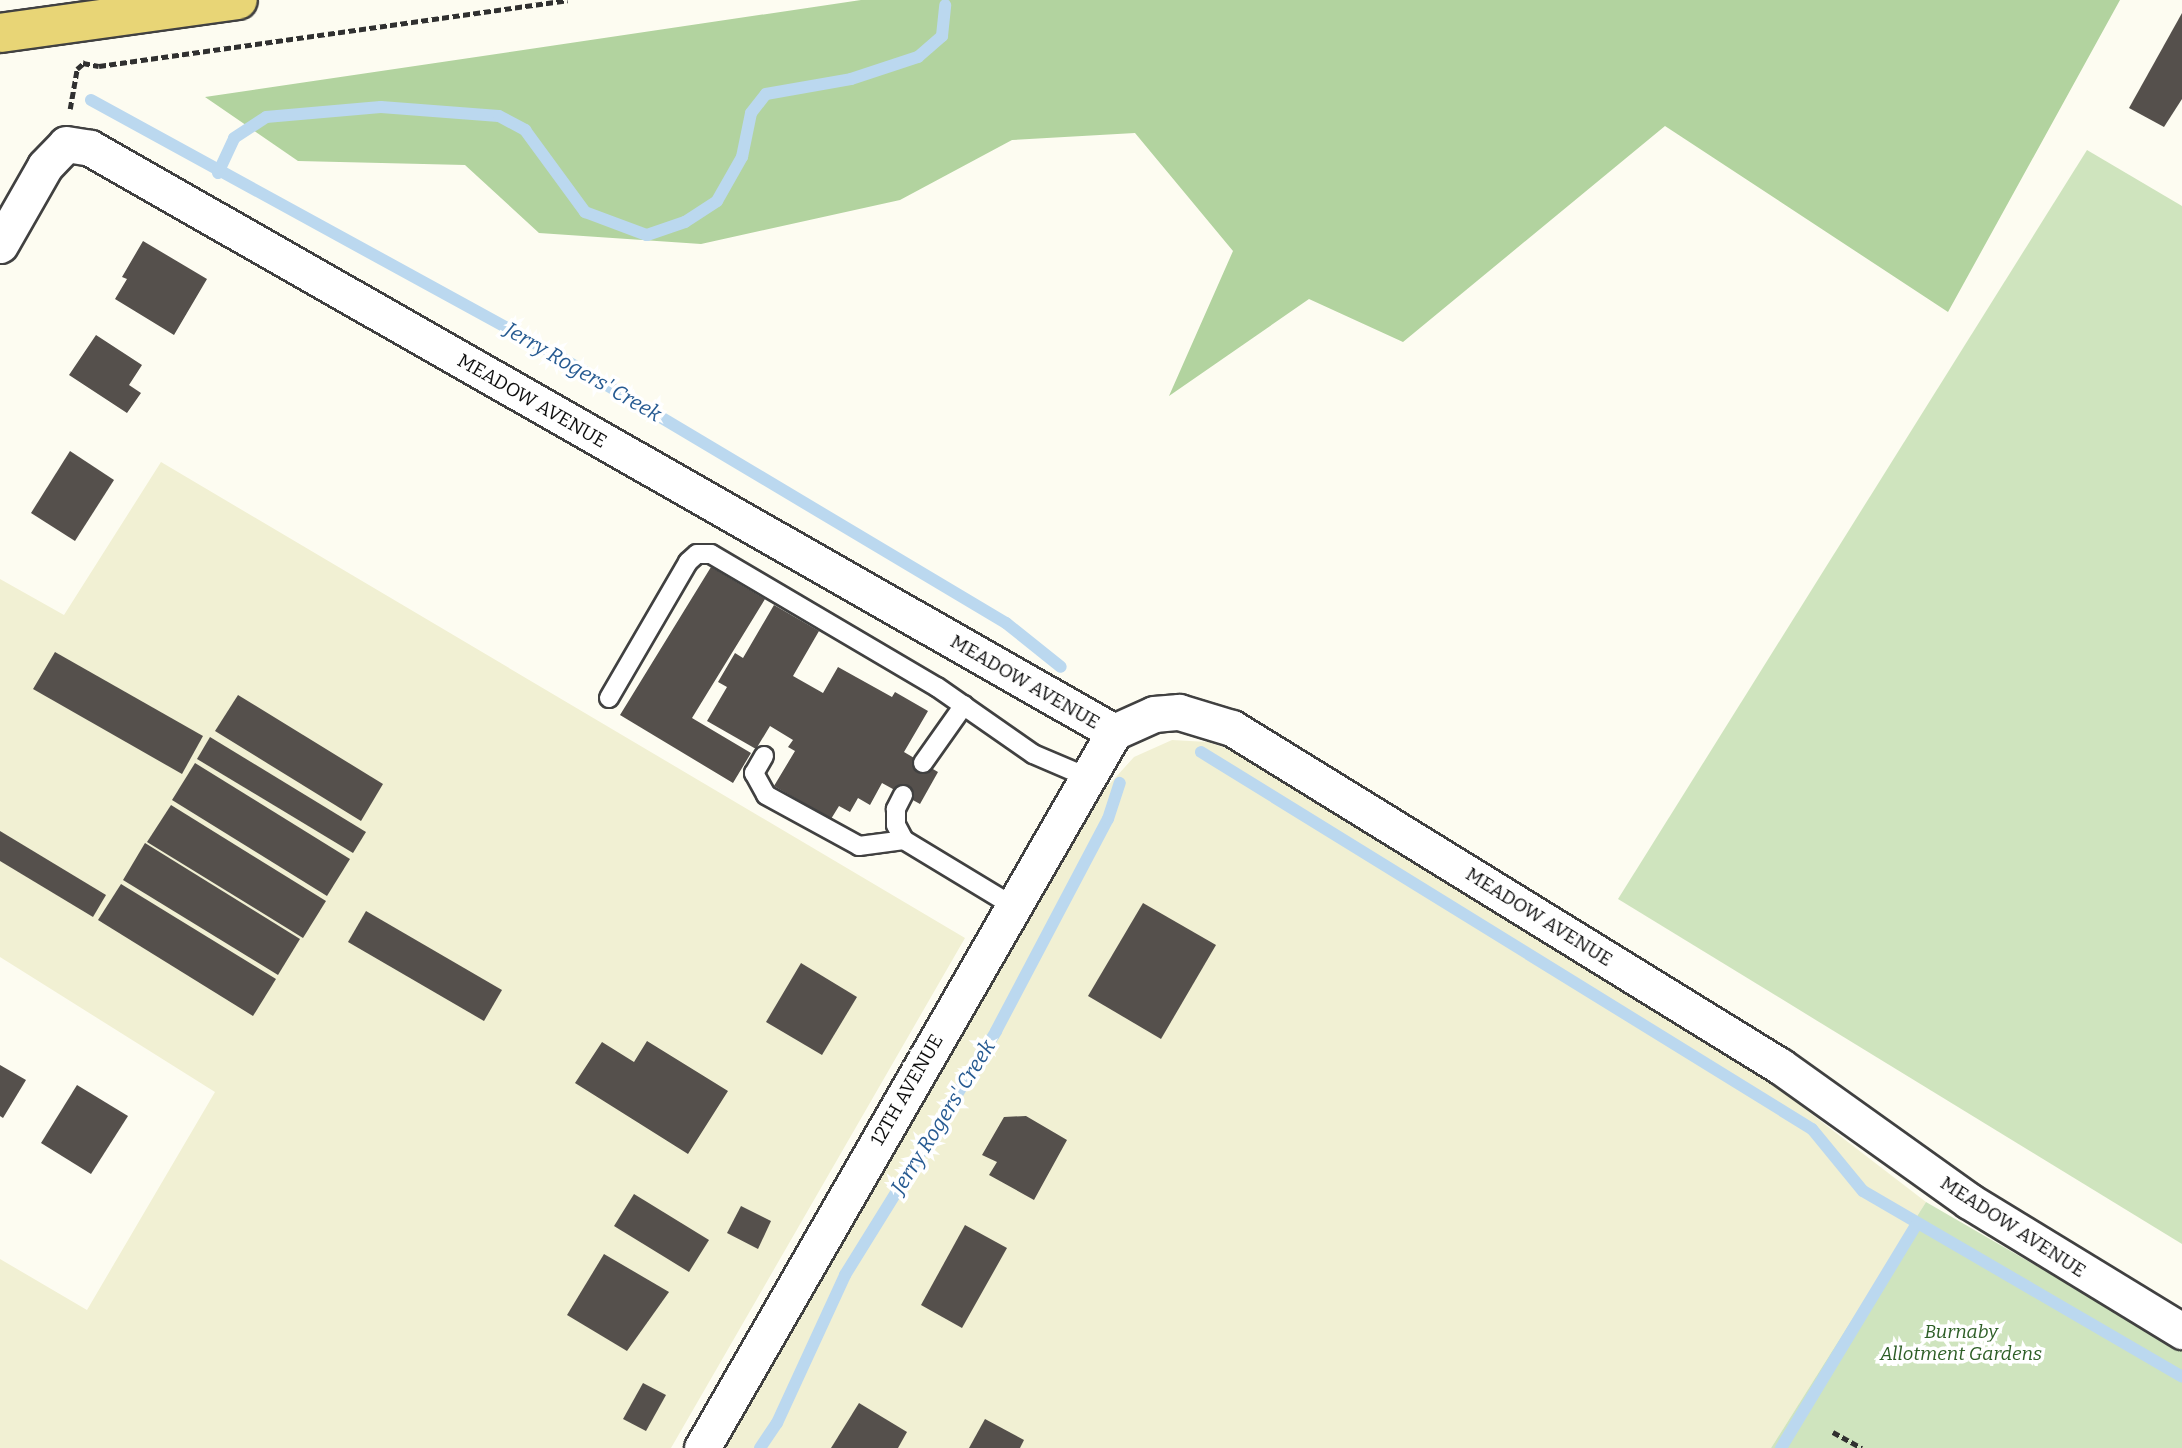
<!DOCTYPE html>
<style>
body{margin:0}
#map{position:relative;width:2182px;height:1448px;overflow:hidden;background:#fdfcf1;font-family:Bitter,serif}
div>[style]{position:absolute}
.farmland>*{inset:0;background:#f1f0d3}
.green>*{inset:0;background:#cfe4be}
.forest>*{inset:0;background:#b2d39f}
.stream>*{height:12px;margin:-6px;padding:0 6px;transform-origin:6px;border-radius:6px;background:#bbd8ef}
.building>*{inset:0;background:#55504c}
.path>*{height:4.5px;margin-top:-2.25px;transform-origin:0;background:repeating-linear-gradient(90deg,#303030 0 7px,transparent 0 10.5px)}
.roads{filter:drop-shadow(2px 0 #414141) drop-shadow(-2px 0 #414141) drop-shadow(0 2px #414141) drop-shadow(0 -2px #414141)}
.service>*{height:18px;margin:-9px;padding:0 9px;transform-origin:9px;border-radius:9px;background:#fff}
.minor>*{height:35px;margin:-17.5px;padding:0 17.5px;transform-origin:17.5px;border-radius:17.5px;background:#fff}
.primary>*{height:38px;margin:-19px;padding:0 19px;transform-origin:19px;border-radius:19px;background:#e8d576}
span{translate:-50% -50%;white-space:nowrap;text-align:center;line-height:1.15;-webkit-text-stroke:7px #fff;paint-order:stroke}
.street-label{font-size:19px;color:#0e0e0e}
.park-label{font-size:19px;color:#2d5e26;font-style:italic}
.water-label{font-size:21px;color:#265a91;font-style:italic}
</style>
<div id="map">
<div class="farmland">
<i style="clip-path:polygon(161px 462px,965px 938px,671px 1448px,0 1448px,0 1259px,87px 1310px,215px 1092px,0 957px,0 579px,64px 615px)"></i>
<i style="clip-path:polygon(1172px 740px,1208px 742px,1228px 749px,1779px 1089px,1926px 1202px,1771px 1448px,725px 1448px,1105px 789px,1134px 757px)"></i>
</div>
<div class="green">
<i style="clip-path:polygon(2087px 150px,2182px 206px,2182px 1244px,1618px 899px)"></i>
<i style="clip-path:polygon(1926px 1202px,2182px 1350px,2182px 1448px,1771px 1448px)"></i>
</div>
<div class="forest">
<i style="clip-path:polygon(861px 0,2120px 0,1948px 312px,1665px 126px,1403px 342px,1309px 299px,1169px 396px,1233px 251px,1135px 133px,1012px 140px,900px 200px,701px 244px,539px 233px,465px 165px,298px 161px,205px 97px)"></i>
</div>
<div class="stream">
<i style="left:91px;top:100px;width:527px;rotate:28.71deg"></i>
<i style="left:553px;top:353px;width:527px;rotate:30.8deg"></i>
<i style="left:1006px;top:623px;width:70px;rotate:38.7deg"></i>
<i style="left:218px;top:173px;width:38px;rotate:-65deg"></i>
<i style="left:234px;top:138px;width:38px;rotate:-33deg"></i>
<i style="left:266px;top:117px;width:115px;rotate:-5deg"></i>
<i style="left:381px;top:107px;width:118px;rotate:4.4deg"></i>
<i style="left:499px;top:116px;width:30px;rotate:28deg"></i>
<i style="left:525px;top:130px;width:102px;rotate:53.8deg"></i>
<i style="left:585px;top:212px;width:66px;rotate:20.4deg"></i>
<i style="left:647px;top:235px;width:40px;rotate:-18.9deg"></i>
<i style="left:685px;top:222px;width:38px;rotate:-33deg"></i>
<i style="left:717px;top:201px;width:51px;rotate:-60.4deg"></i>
<i style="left:742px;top:157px;width:45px;rotate:-78.4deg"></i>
<i style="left:751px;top:113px;width:24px;rotate:-52deg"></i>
<i style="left:766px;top:94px;width:86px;rotate:-10deg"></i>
<i style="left:851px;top:79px;width:71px;rotate:-18.2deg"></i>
<i style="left:918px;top:57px;width:32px;rotate:-41deg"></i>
<i style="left:942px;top:36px;width:31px;rotate:-84deg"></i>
<i style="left:1201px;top:752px;width:718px;rotate:31.68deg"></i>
<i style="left:1812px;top:1129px;width:80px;rotate:50.6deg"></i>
<i style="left:1863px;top:1191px;width:369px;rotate:30.2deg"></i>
<i style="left:760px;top:1448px;width:30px;rotate:-56deg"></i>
<i style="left:777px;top:1423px;width:163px;rotate:-65.3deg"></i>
<i style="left:845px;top:1275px;width:287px;rotate:-58.2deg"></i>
<i style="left:996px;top:1031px;width:240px;rotate:-62.2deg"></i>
<i style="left:1108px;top:819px;width:38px;rotate:-72deg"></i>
<i style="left:1781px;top:1448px;width:263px;rotate:-58.8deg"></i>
</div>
<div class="building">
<i style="clip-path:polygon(2182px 13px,2182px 99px,2164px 127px,2129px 108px)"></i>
<i style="clip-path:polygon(143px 241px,207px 279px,174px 335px,115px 299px,127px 279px,122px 277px)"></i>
<i style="clip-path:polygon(96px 335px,142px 365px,129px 385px,141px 393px,127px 413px,69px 375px)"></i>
<i style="clip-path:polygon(70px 451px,114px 480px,75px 541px,31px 513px)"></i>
<i style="clip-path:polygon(711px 567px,765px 599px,692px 718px,751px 753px,733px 783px,620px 715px)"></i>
<i style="clip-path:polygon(774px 605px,819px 631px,793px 676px,823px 693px,838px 667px,892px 697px,895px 692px,928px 711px,904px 752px,938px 772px,920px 804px,882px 783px,870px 805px,858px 798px,850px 812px,839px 806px,831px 819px,774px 786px,795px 751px,788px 747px,793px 740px,770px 726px,756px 749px,707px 721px,727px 687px,718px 682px,735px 653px,743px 658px)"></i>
<i style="clip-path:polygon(55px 652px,203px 736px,182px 774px,33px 689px)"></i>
<i style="clip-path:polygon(238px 695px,383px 784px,361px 821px,215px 731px)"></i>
<i style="clip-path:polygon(210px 737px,366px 832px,353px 853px,197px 759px)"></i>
<i style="clip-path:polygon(195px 763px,350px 859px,327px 896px,172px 800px)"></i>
<i style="clip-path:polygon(171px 805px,326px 901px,303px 938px,147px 842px)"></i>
<i style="clip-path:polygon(0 831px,106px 895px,93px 917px,0 861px)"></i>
<i style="clip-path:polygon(145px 843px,300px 939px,278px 975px,123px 880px)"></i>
<i style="clip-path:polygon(121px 884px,276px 979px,253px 1016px,98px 920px)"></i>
<i style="clip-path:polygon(1143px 903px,1216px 945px,1161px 1039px,1088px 996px)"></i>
<i style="clip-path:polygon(366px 911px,502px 990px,484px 1021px,348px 942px)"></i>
<i style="clip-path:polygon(801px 963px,857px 997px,822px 1055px,766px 1022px)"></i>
<i style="clip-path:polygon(647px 1041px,728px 1091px,688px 1154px,575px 1083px,602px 1042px,634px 1062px)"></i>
<i style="clip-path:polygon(0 1065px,26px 1080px,3px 1118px,0 1116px)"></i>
<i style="clip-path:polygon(77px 1085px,128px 1116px,91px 1174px,41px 1143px)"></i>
<i style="clip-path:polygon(1026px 1116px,1067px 1140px,1034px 1200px,989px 1175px,997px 1162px,982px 1155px,1004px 1117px)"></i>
<i style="clip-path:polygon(634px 1194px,709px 1240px,689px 1272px,614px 1226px)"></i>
<i style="clip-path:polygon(741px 1206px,771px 1221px,758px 1249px,727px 1233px)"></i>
<i style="clip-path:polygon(965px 1225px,1007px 1248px,962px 1328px,921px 1305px)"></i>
<i style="clip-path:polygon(604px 1254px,669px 1292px,627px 1351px,567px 1315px)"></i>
<i style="clip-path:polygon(643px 1383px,666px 1395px,646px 1431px,623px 1419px)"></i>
<i style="clip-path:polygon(859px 1403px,907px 1432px,898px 1448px,831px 1448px)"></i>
<i style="clip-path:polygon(985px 1419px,1024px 1440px,1020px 1448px,969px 1448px)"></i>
</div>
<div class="path">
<i style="left:83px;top:63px;width:16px;rotate:11deg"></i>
<i style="left:99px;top:66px;width:473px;rotate:-8deg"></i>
<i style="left:70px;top:109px;width:41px;rotate:-80.1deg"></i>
<i style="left:77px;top:69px;width:11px;rotate:-41deg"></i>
<i style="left:1833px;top:1432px;width:33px;rotate:29deg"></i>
</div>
<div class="roads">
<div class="service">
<i style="left:609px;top:698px;width:157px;rotate:-59.8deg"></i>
<i style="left:688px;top:562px;width:12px;rotate:-42deg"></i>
<i style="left:697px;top:554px;width:14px"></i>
<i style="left:711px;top:554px;width:262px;rotate:30.5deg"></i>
<i style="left:937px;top:687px;width:117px;rotate:34.9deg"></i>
<i style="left:1033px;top:754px;width:59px;rotate:23.1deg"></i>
<i style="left:764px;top:756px;width:20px;rotate:120deg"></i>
<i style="left:754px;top:773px;width:25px;rotate:61deg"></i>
<i style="left:766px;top:795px;width:106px;rotate:28.7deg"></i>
<i style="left:859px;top:846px;width:45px;rotate:-7.6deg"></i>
<i style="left:923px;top:763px;width:71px;rotate:-54.7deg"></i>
<i style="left:903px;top:795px;width:16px;rotate:117deg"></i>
<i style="left:896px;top:809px;width:16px;rotate:90deg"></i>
<i style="left:896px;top:825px;width:17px;rotate:62deg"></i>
<i style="left:904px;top:840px;width:127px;rotate:31.2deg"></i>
</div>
<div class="minor">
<i style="left:0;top:245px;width:91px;rotate:-60.3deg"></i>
<i style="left:45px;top:166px;width:30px;rotate:-46deg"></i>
<i style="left:66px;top:144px;width:24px;rotate:9deg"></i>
<i style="left:90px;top:148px;width:1179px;rotate:29.7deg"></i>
<i style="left:702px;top:1448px;width:826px;rotate:-60.08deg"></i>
<i style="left:1114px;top:732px;width:44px;rotate:-24.2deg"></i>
<i style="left:1154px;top:714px;width:25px;rotate:-5deg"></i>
<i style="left:1179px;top:712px;width:55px;rotate:16.8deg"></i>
<i style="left:1232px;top:728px;width:644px;rotate:31.67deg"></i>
<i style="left:1780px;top:1066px;width:232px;rotate:35.5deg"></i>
<i style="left:1969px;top:1201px;width:250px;rotate:31.4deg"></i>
</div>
<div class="primary">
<i style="left:0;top:33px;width:240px;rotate:-7.9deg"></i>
</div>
</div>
<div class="street-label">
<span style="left:532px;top:401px;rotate:30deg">MEADOW AVENUE</span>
<span style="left:1025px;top:682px;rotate:30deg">MEADOW AVENUE</span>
<span style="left:1539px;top:917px;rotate:32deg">MEADOW AVENUE</span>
<span style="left:907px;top:1090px;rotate:-60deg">12TH AVENUE</span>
<span style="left:2013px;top:1227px;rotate:33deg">MEADOW AVENUE</span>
</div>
<div class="park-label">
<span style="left:1961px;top:1343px">Burnaby<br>Allotment Gardens</span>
</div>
<div class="water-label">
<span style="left:583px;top:372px;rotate:30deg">Jerry Rogers' Creek</span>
<span style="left:943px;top:1117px;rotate:-58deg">Jerry Rogers' Creek</span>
</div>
</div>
